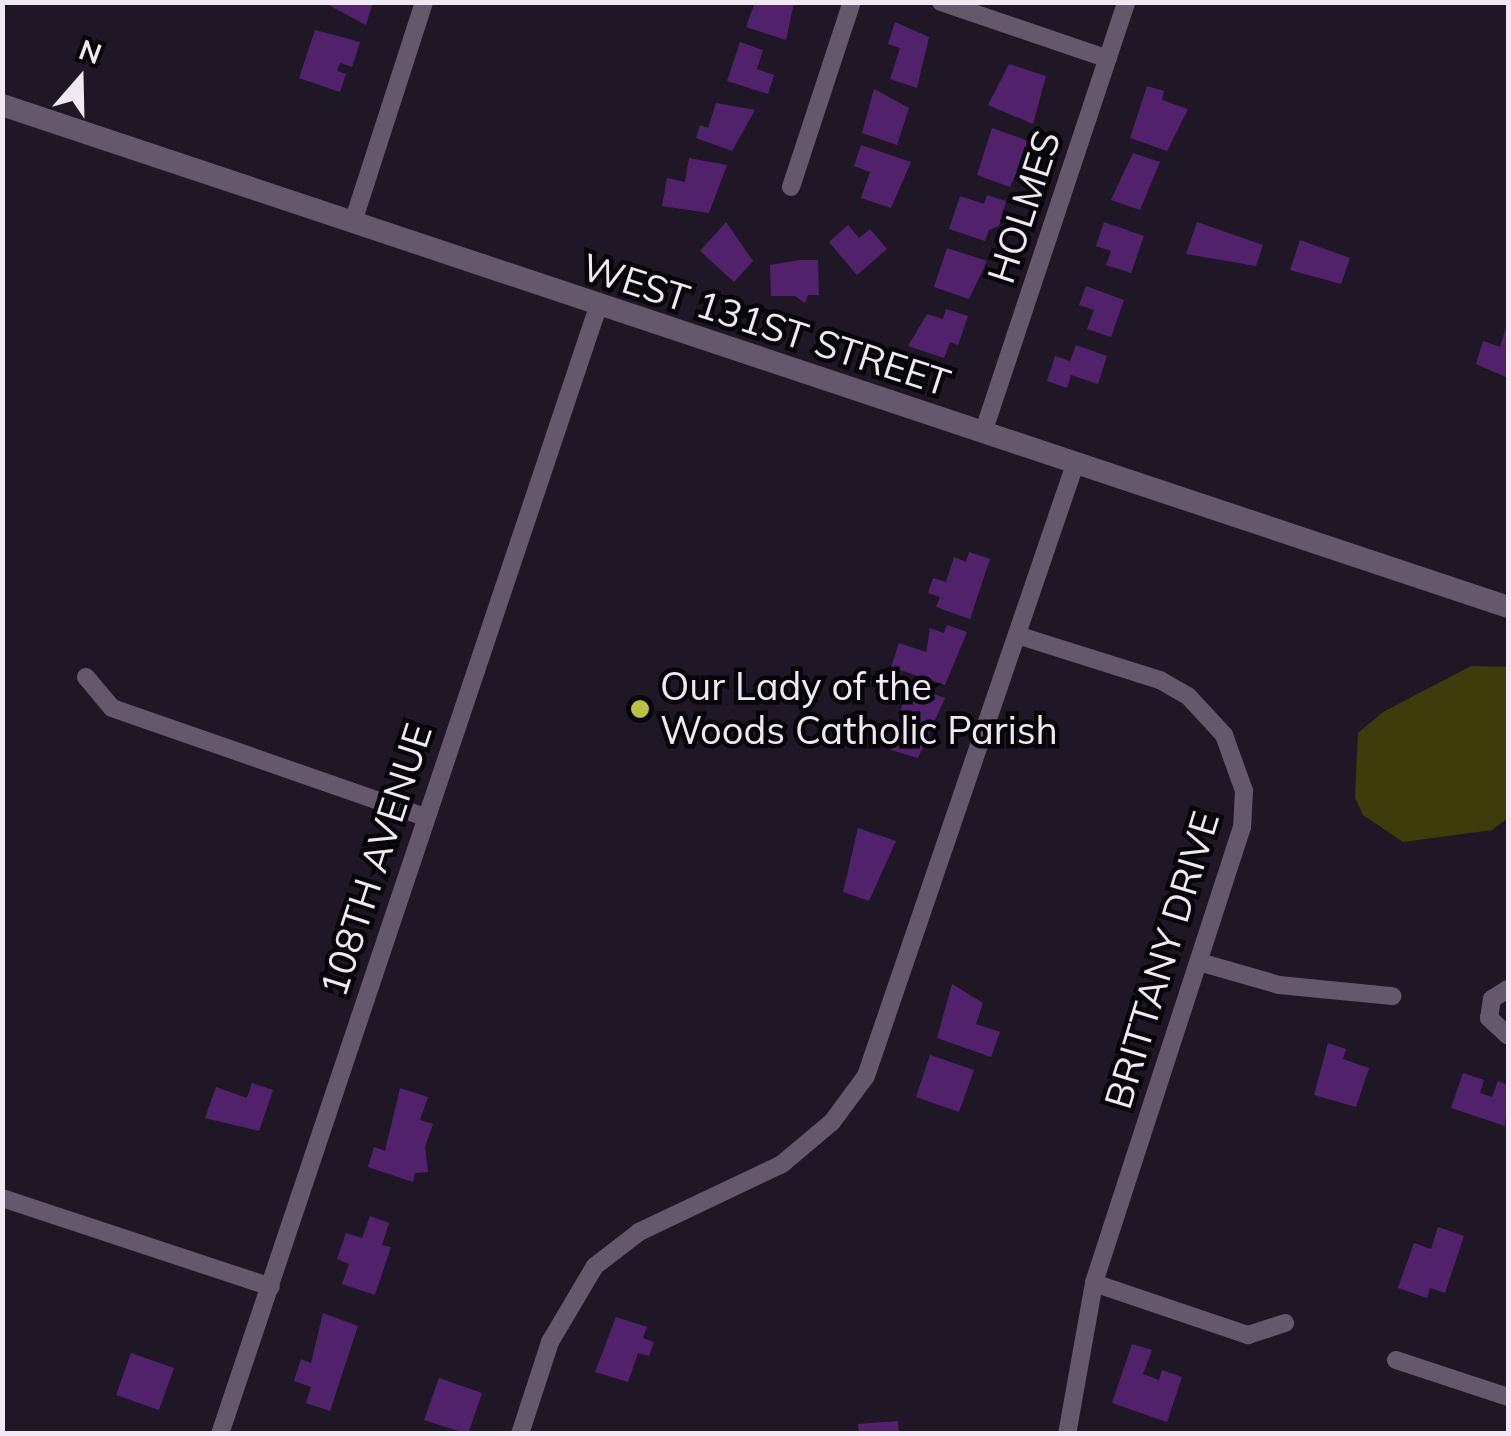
<!DOCTYPE html>
<style>
body{margin:0}
#map{position:relative;width:1511px;height:1436px;overflow:hidden;background:#201726;font-family:Mulish,sans-serif}
div>[style]{position:absolute}
.green>*{inset:0;background:#3c3d0b}
.building>*{inset:0;background:#51226b}
.minor>*{height:18px;margin:-9px;padding:0 9px;transform-origin:9px;border-radius:9px;background:#64596c}
.tertiary>*{height:22px;margin:-11px;padding:0 11px;transform-origin:11px;border-radius:11px;background:#64596c}
.dots>*{width:28px;height:28px;translate:-50% -50%;box-sizing:border-box;border:5px solid #08050a;border-radius:50%}
span{translate:-50% -50%;white-space:nowrap;text-align:center;line-height:1.15;-webkit-text-stroke:9px #08050a;paint-order:stroke}
.street-label{font-size:38px;color:#f0e9f4}
.poi-label{font-size:38px;color:#f0e9f4}
.left{translate:0 -50%;text-align:left}
.frame{position:absolute;inset:0;border:5px solid #f0e9f4;pointer-events:none}
.north{position:absolute;left:30px;top:30px;width:100px;height:100px;-webkit-text-stroke:8px #08050a;paint-order:stroke;rotate:20deg;font-size:28px;font-weight:700;line-height:40px;text-align:center;color:#f0e9f4}
.north::after{content:'';display:block;margin:auto;width:35px;height:45px;background:#f0e9f4;clip-path:polygon(50% 0,100% 100%,50% 72%,0 100%)}
</style>
<div id="map">
<div class="green">
<i style="clip-path:polygon(1471px 666px,1508px 667px,1508px 818px,1492px 830px,1403px 842px,1363px 815px,1355px 798px,1358px 733px,1383px 712px)"></i>
</div>
<div class="building">
<i style="clip-path:polygon(323px 2px,370px 2px,372px 5px,366px 25px)"></i>
<i style="clip-path:polygon(755px 2px,794px 2px,786px 40px,746px 27px)"></i>
<i style="clip-path:polygon(895px 22px,929px 37px,917px 88px,890px 79px,900px 48px,888px 44px)"></i>
<i style="clip-path:polygon(315px 30px,360px 42px,352px 67px,340px 63px,337px 71px,346px 74px,340px 92px,299px 78px)"></i>
<i style="clip-path:polygon(740px 42px,763px 50px,757px 69px,774px 75px,768px 94px,727px 81px)"></i>
<i style="clip-path:polygon(1009px 64px,1046px 76px,1033px 124px,988px 105px)"></i>
<i style="clip-path:polygon(1147px 86px,1164px 91px,1162px 100px,1188px 109px,1167px 151px,1130px 138px)"></i>
<i style="clip-path:polygon(874px 89px,909px 108px,897px 145px,862px 133px)"></i>
<i style="clip-path:polygon(716px 103px,755px 110px,732px 151px,696px 138px,700px 125px,708px 128px)"></i>
<i style="clip-path:polygon(992px 128px,1031px 142px,1010px 187px,977px 175px)"></i>
<i style="clip-path:polygon(861px 145px,911px 162px,891px 208px,861px 198px,870px 172px,854px 166px)"></i>
<i style="clip-path:polygon(1133px 153px,1160px 162px,1140px 210px,1111px 200px)"></i>
<i style="clip-path:polygon(689px 158px,727px 165px,709px 213px,662px 206px,667px 178px,685px 182px)"></i>
<i style="clip-path:polygon(987px 195px,1006px 201px,999px 226px,989px 230px,985px 241px,949px 229px,960px 196px,984px 204px)"></i>
<i style="clip-path:polygon(726px 222px,753px 261px,734px 282px,700px 251px)"></i>
<i style="clip-path:polygon(1104px 222px,1144px 236px,1131px 273px,1106px 265px,1111px 251px,1096px 246px)"></i>
<i style="clip-path:polygon(1197px 222px,1263px 245px,1256px 266px,1186px 254px)"></i>
<i style="clip-path:polygon(848px 225px,859px 238px,870px 229px,887px 249px,857px 275px,829px 242px)"></i>
<i style="clip-path:polygon(1300px 240px,1350px 258px,1341px 284px,1290px 270px)"></i>
<i style="clip-path:polygon(947px 248px,987px 261px,969px 299px,934px 287px)"></i>
<i style="clip-path:polygon(800px 260px,818px 260px,819px 295px,808px 295px,805px 303px,795px 296px,771px 296px,770px 265px)"></i>
<i style="clip-path:polygon(1086px 286px,1124px 300px,1111px 337px,1087px 329px,1094px 310px,1079px 305px)"></i>
<i style="clip-path:polygon(946px 309px,968px 316px,958px 345px,950px 342px,944px 358px,908px 346px,927px 314px,943px 319px)"></i>
<i style="clip-path:polygon(1508px 321px,1508px 378px,1476px 364px,1483px 341px,1500px 347px)"></i>
<i style="clip-path:polygon(1076px 345px,1107px 356px,1098px 384px,1071px 375px,1067px 388px,1047px 381px,1055px 356px,1070px 361px)"></i>
<i style="clip-path:polygon(969px 552px,990px 559px,970px 619px,936px 607px,940px 597px,928px 593px,933px 578px,946px 582px,954px 557px,966px 562px)"></i>
<i style="clip-path:polygon(947px 625px,967px 632px,945px 685px,891px 667px,899px 643px,926px 652px,930px 628px,944px 633px)"></i>
<i style="clip-path:polygon(907px 685px,945px 698px,918px 758px,891px 750px)"></i>
<i style="clip-path:polygon(858px 828px,896px 841px,869px 901px,843px 892px)"></i>
<i style="clip-path:polygon(952px 984px,983px 1003px,976px 1024px,1000px 1032px,991px 1057px,937px 1038px)"></i>
<i style="clip-path:polygon(1328px 1043px,1346px 1049px,1343px 1059px,1369px 1068px,1356px 1107px,1314px 1095px)"></i>
<i style="clip-path:polygon(930px 1055px,974px 1070px,959px 1112px,916px 1097px)"></i>
<i style="clip-path:polygon(1463px 1073px,1484px 1080px,1480px 1093px,1492px 1097px,1498px 1081px,1508px 1085px,1505px 1126px,1451px 1108px)"></i>
<i style="clip-path:polygon(252px 1083px,273px 1090px,259px 1131px,205px 1118px,216px 1087px,247px 1098px)"></i>
<i style="clip-path:polygon(400px 1088px,428px 1097px,420px 1120px,433px 1124px,425px 1147px,428px 1172px,415px 1173px,413px 1182px,368px 1167px,374px 1147px,385px 1151px)"></i>
<i style="clip-path:polygon(370px 1216px,389px 1223px,382px 1245px,391px 1247px,375px 1295px,342px 1284px,349px 1264px,337px 1259px,346px 1233px,362px 1238px)"></i>
<i style="clip-path:polygon(1438px 1227px,1464px 1236px,1445px 1293px,1430px 1288px,1427px 1298px,1398px 1288px,1414px 1243px,1431px 1249px)"></i>
<i style="clip-path:polygon(323px 1313px,358px 1326px,330px 1411px,306px 1403px,311px 1387px,294px 1381px,301px 1359px,311px 1363px)"></i>
<i style="clip-path:polygon(616px 1317px,647px 1327px,643px 1338px,654px 1342px,649px 1356px,638px 1353px,628px 1382px,595px 1372px)"></i>
<i style="clip-path:polygon(1132px 1344px,1152px 1350px,1143px 1374px,1159px 1380px,1162px 1370px,1182px 1377px,1167px 1422px,1112px 1403px)"></i>
<i style="clip-path:polygon(131px 1353px,174px 1368px,159px 1410px,116px 1395px)"></i>
<i style="clip-path:polygon(439px 1378px,482px 1393px,468px 1434px,424px 1420px)"></i>
<i style="clip-path:polygon(898px 1421px,899px 1434px,859px 1434px,858px 1424px)"></i>
</div>
<div class="minor">
<i style="left:941px;top:2px;width:176px;rotate:18.8deg"></i>
<i style="left:791px;top:187px;width:195px;rotate:-71.8deg"></i>
<i style="left:353px;top:222px;width:231px;rotate:-72.1deg"></i>
<i style="left:983px;top:433px;width:454px;rotate:-71.6deg"></i>
<i style="left:1017px;top:635px;width:150px;rotate:17.5deg"></i>
<i style="left:1160px;top:680px;width:32px;rotate:30deg"></i>
<i style="left:1188px;top:696px;width:53px;rotate:47.3deg"></i>
<i style="left:1224px;top:735px;width:59px;rotate:70.3deg"></i>
<i style="left:1244px;top:791px;width:36px;rotate:93deg"></i>
<i style="left:1242px;top:827px;width:479px;rotate:108deg"></i>
<i style="left:1094px;top:1283px;width:153px;rotate:100.1deg"></i>
<i style="left:86px;top:677px;width:40px;rotate:50deg"></i>
<i style="left:112px;top:708px;width:329px;rotate:19.2deg"></i>
<i style="left:1199px;top:962px;width:83px;rotate:16deg"></i>
<i style="left:1279px;top:985px;width:114px;rotate:5.6deg"></i>
<i style="left:1508px;top:989px;width:19px;rotate:148deg"></i>
<i style="left:1492px;top:999px;width:19px;rotate:99deg"></i>
<i style="left:1489px;top:1018px;width:26px;rotate:43deg"></i>
<i style="left:2px;top:1198px;width:283px;rotate:18.3deg"></i>
<i style="left:1094px;top:1283px;width:163px;rotate:18.7deg"></i>
<i style="left:1248px;top:1335px;width:39px;rotate:-18deg"></i>
<i style="left:1396px;top:1360px;width:118px;rotate:18.3deg"></i>
<i style="left:220px;top:1434px;width:1189px;rotate:-71.46deg"></i>
<i style="left:520px;top:1434px;width:97px;rotate:-71.9deg"></i>
<i style="left:550px;top:1342px;width:88px;rotate:-59.4deg"></i>
<i style="left:595px;top:1266px;width:56px;rotate:-37.7deg"></i>
<i style="left:639px;top:1232px;width:158px;rotate:-25.4deg"></i>
<i style="left:782px;top:1164px;width:65px;rotate:-40deg"></i>
<i style="left:832px;top:1122px;width:57px;rotate:-53.5deg"></i>
<i style="left:866px;top:1076px;width:647px;rotate:-71.14deg"></i>
</div>
<div class="tertiary">
<i style="left:2px;top:105px;width:1587px;rotate:18.43deg"></i>
</div>
<div class="dots">
<i style="left:640px;top:709px;background:#bdbf43"></i>
</div>
<div class="street-label">
<span style="left:1024px;top:207px;rotate:-72deg">HOLMES</span>
<span style="left:766px;top:325px;rotate:18deg">WEST 131ST STREET</span>
<span style="left:376px;top:860px;rotate:-72deg">108TH AVENUE</span>
<span style="left:1162px;top:960px;rotate:-73deg">BRITTANY DRIVE</span>
</div>
<div class="poi-label">
<span class="left" style="left:660px;top:709px">Our Lady of the<br>Woods Catholic Parish</span>
</div>
<div class="frame"></div>
<div class="north">N</div>
</div>
